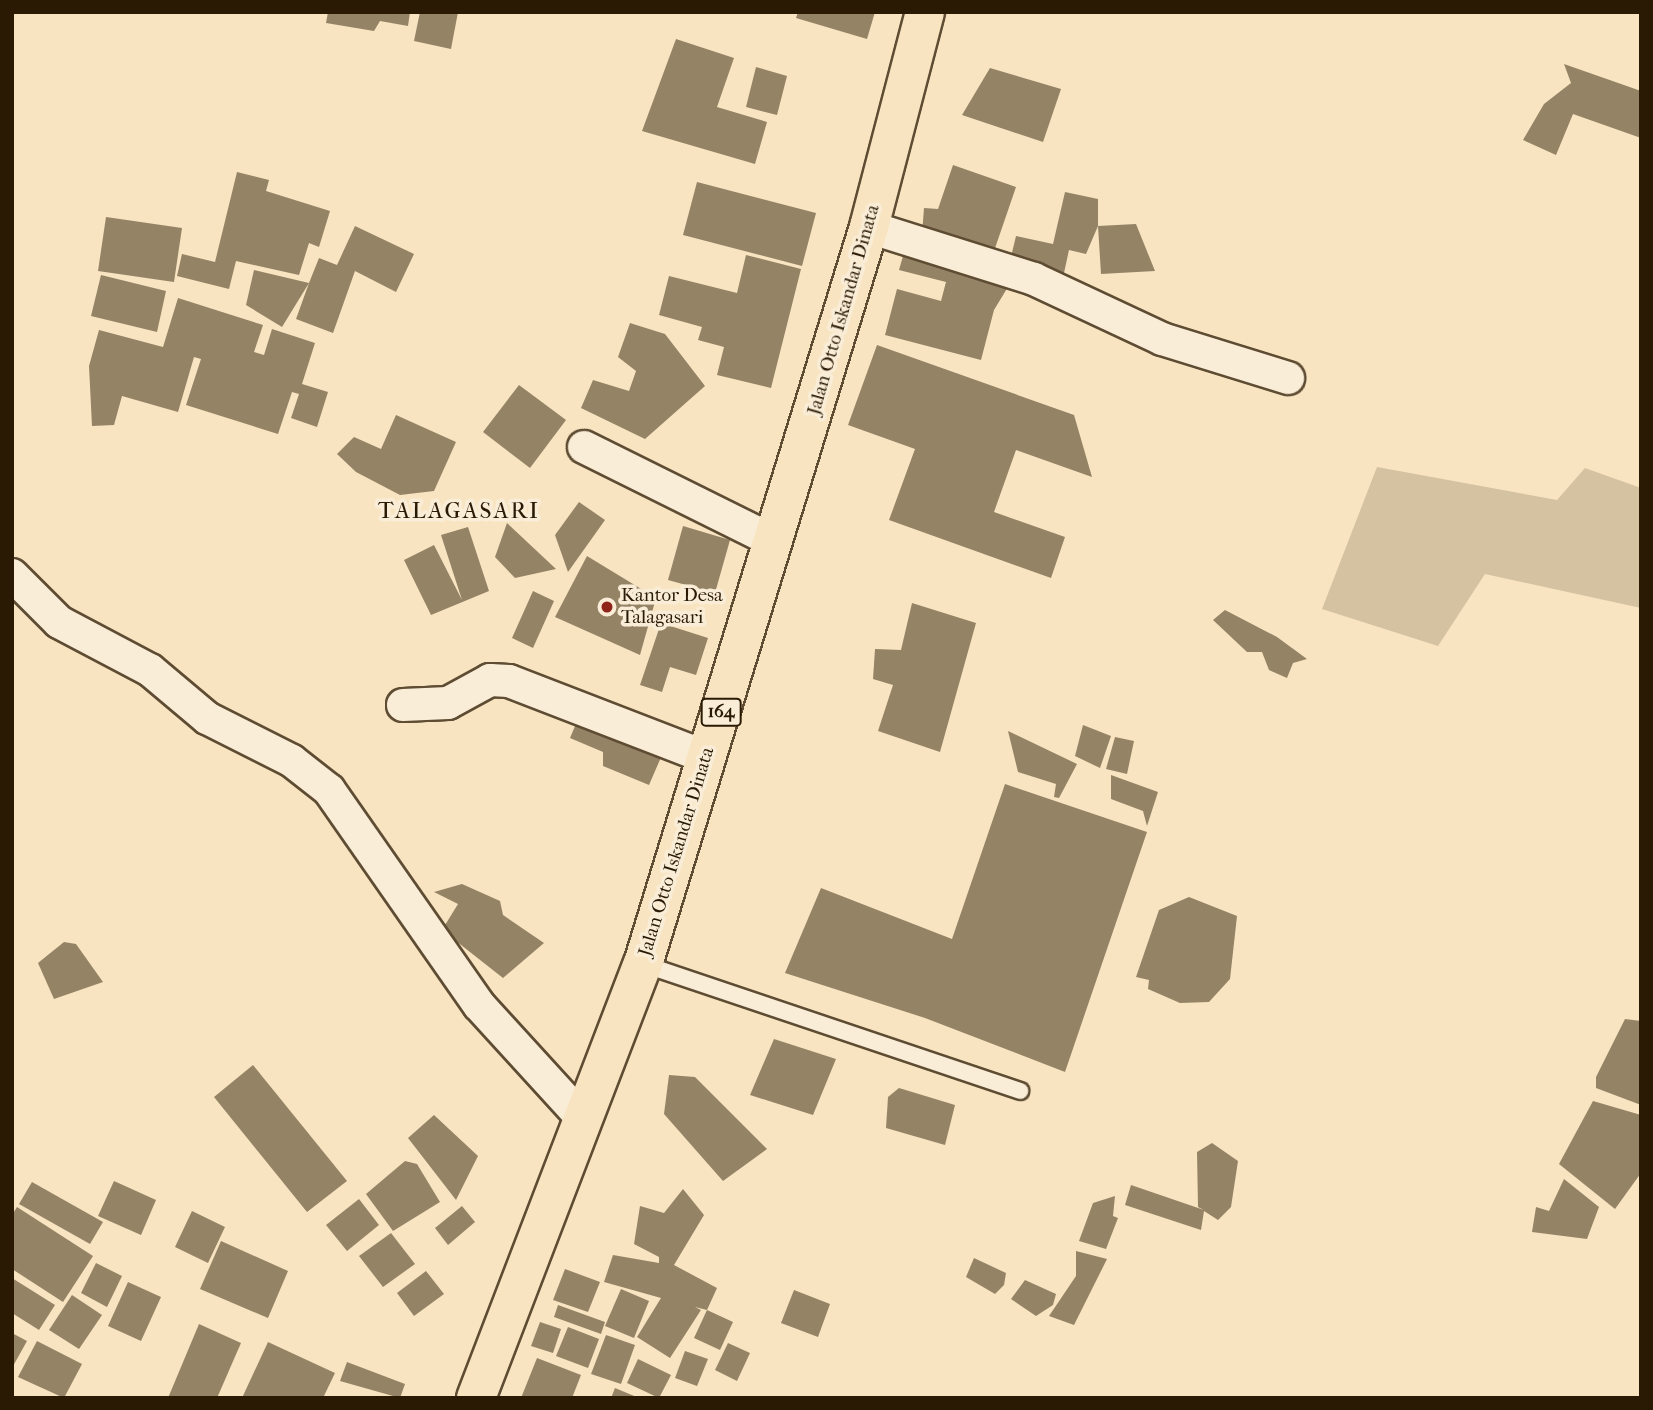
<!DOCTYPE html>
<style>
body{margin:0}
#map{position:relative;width:1653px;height:1410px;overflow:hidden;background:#f8e4c1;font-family:"IM FELL French Canon",serif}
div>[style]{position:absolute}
.green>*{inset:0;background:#d5c2a1}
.building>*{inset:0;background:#958366}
.roads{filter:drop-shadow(2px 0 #5e4c33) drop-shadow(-2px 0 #5e4c33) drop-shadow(0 2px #5e4c33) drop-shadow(0 -2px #5e4c33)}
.service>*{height:16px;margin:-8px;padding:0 8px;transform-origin:8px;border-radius:8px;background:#faedd7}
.minor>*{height:32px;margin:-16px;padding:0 16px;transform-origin:16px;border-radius:16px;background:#faedd7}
.primary>*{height:38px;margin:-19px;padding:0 19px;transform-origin:19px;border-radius:19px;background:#f8e4c1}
.dots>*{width:19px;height:19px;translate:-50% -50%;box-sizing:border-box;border:4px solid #faedd7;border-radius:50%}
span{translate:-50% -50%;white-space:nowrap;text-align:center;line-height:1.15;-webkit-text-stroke:7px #faedd7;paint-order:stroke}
.shield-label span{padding:2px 5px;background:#faedd7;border:2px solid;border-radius:5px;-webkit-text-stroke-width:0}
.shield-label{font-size:18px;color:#2a1a04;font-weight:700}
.street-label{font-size:19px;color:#2a1a04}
.poi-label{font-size:19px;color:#2a1a04}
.left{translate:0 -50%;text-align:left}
.quarter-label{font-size:23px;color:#2a1a04;letter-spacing:2px}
.frame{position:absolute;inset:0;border:14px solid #2a1a04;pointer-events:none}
</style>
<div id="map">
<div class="green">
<i style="clip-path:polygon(1377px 467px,1557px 500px,1585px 468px,1641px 488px,1641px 608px,1485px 574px,1438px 646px,1322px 609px)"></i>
</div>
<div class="building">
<i style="clip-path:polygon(328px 12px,410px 12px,408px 26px,380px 21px,374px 31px,326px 23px)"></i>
<i style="clip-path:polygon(420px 12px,458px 12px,451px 49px,414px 41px)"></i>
<i style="clip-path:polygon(798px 12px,875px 12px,867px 39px,796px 18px)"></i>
<i style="clip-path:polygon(676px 39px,734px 58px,717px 107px,767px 122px,755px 164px,642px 131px)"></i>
<i style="clip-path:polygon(1564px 64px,1641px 91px,1641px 138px,1573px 114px,1556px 155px,1523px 140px,1544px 104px,1571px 83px)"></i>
<i style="clip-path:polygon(756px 67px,787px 76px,777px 115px,746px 107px)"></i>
<i style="clip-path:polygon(990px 68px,1061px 89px,1043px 142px,962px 115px)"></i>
<i style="clip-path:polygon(953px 165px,1016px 187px,992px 257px,922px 234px,924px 208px,938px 209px)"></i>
<i style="clip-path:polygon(237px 172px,269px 180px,266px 191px,330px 211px,319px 247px,309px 243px,299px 275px,236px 261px,229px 289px,177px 276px,182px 254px,215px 262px)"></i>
<i style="clip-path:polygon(697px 182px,816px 213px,802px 266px,683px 235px)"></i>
<i style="clip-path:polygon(1065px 192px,1098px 199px,1098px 226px,1086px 254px,1069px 250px,1064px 273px,1010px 261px,1016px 236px,1053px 244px)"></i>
<i style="clip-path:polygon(106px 217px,182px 228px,174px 282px,98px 271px)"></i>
<i style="clip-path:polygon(1136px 224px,1155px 271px,1101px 274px,1098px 226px)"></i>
<i style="clip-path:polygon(355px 226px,414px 254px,396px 292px,355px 271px,333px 333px,296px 319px,309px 283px,282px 327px,246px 305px,254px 270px,309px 283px,319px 258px,337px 265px)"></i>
<i style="clip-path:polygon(905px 249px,1014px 277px,994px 310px,981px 360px,885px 335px,897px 289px,941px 301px,946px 282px,899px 270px)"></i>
<i style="clip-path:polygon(746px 255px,801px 269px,771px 388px,717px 375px,724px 347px,698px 340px,702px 327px,659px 315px,669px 276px,737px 293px)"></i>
<i style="clip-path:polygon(101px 275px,166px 291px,157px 332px,91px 316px)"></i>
<i style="clip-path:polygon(178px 298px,263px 325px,254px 352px,264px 355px,272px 329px,315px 343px,302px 384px,328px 392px,317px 427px,291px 418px,299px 394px,292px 392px,278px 434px,186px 405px,201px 359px,194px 357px,178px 412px,122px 396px,114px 425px,92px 426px,89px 366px,99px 330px,163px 347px)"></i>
<i style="clip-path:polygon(630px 323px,665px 334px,705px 386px,645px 439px,581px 408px,593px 380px,629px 391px,636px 371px,618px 357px)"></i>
<i style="clip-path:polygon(877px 345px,1074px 415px,1092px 477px,1016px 450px,994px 512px,1065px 537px,1051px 578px,889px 520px,915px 449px,848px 425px)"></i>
<i style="clip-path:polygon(519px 385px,566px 420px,530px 468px,483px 432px)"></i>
<i style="clip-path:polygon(396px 415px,456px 442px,434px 491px,400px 495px,356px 472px,337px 454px,354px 437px,381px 449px)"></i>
<i style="clip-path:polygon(579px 502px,605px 520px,568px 572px,555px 535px)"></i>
<i style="clip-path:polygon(507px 523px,556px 569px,515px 578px,495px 557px)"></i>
<i style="clip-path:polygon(683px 526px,730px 540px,715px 593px,668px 580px)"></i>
<i style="clip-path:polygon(468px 527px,489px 591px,431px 615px,404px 560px,434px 545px,462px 600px,441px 535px)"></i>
<i style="clip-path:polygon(587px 556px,656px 598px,640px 655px,555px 617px)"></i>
<i style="clip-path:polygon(533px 591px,554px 601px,533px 648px,512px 638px)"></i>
<i style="clip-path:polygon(912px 603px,976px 623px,940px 752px,878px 731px,893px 685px,873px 679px,875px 649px,901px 650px)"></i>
<i style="clip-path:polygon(1225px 610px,1277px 637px,1307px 659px,1293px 663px,1287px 678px,1269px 670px,1262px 652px,1247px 652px,1213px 620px)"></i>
<i style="clip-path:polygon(661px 623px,708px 638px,696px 675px,670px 667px,662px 692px,640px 685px)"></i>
<i style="clip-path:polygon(578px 719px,662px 755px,649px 785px,603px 766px,603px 752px,570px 738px)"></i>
<i style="clip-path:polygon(1083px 725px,1111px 736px,1100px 768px,1075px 756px)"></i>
<i style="clip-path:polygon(1008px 731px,1077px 764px,1059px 798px,1054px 797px,1056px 784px,1018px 772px)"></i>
<i style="clip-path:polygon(1115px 737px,1134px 741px,1127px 774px,1106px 769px)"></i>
<i style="clip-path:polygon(1111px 775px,1158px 792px,1147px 826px,1143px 811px,1111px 799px)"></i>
<i style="clip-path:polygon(1005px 784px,1147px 832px,1065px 1072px,925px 1018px,785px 973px,821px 888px,952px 939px)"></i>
<i style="clip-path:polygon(462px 884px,500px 901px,503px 915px,544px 943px,503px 978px,442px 930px,458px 904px,434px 892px)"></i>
<i style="clip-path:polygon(1189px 897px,1237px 916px,1230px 979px,1209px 1002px,1180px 1003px,1148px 989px,1149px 980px,1136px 977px,1159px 910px)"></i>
<i style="clip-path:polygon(64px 942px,76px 944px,103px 982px,54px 999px,38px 963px)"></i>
<i style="clip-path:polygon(1625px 1019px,1641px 1021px,1641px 1105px,1596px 1088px,1596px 1077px)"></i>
<i style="clip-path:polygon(774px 1039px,836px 1059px,813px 1115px,750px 1095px)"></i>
<i style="clip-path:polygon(253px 1065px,347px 1181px,307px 1212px,214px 1097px)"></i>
<i style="clip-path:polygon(669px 1075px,695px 1077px,767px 1149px,723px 1181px,664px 1114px)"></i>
<i style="clip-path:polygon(899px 1088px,955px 1105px,945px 1145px,886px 1128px,888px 1097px)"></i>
<i style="clip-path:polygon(1593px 1101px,1641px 1115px,1641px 1173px,1615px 1209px,1559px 1164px)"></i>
<i style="clip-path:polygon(434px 1115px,478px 1156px,456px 1200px,408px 1138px)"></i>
<i style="clip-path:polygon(1212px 1143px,1238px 1161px,1231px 1207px,1218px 1220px,1204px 1211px,1201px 1230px,1125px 1205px,1131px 1185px,1204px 1210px,1198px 1207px,1197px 1152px)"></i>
<i style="clip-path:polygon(405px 1161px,417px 1164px,440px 1202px,393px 1231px,366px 1194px)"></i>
<i style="clip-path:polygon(1564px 1179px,1599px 1207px,1587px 1239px,1532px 1232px,1536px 1207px,1549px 1211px)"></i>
<i style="clip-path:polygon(114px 1181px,156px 1200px,141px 1235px,98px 1216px)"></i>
<i style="clip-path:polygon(32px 1182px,103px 1222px,90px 1244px,19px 1204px)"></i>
<i style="clip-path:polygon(683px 1189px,704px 1215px,674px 1265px,717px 1288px,707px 1310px,695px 1307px,701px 1310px,670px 1358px,637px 1337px,661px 1298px,604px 1282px,613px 1255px,659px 1263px,659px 1257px,634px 1244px,640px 1206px,664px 1213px)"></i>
<i style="clip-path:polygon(1115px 1196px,1113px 1216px,1118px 1218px,1106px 1249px,1079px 1241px,1093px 1203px)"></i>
<i style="clip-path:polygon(359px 1199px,379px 1225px,347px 1251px,326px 1225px)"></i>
<i style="clip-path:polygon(462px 1206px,475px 1222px,448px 1245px,435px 1228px)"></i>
<i style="clip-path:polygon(17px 1207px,93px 1256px,63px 1302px,12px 1269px,12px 1215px)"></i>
<i style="clip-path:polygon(192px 1211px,225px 1227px,208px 1263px,175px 1247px)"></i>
<i style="clip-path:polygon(391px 1233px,415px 1264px,383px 1287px,359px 1256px)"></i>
<i style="clip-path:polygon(221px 1241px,288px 1271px,268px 1318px,200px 1289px)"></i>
<i style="clip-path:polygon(1076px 1251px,1107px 1259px,1074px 1325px,1049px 1316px,1076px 1276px)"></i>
<i style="clip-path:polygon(974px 1258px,1006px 1273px,1004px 1285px,995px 1294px,966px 1277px)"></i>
<i style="clip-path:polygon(96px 1263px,122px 1276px,107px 1307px,81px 1293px)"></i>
<i style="clip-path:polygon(565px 1269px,600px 1282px,588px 1312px,553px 1300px)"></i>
<i style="clip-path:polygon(426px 1271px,444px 1294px,414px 1316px,397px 1293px)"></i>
<i style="clip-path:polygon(12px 1278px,55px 1305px,39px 1330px,12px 1313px)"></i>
<i style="clip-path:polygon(1025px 1280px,1056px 1294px,1053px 1305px,1036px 1316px,1011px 1299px)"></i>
<i style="clip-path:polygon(128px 1282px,161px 1297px,141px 1341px,108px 1326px)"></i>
<i style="clip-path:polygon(621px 1289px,649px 1301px,634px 1338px,605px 1326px)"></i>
<i style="clip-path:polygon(794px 1290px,830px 1304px,818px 1337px,781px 1323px)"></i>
<i style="clip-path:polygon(72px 1295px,102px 1315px,79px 1349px,49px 1330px)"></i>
<i style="clip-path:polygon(558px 1305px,605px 1322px,601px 1334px,554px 1317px)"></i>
<i style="clip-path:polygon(707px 1310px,733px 1322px,720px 1350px,694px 1338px)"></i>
<i style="clip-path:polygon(540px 1322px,561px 1329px,553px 1353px,531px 1346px)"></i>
<i style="clip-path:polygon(199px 1324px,241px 1343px,217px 1398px,168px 1398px)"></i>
<i style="clip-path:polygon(568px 1327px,599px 1339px,588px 1368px,556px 1356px)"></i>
<i style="clip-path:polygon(12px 1333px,27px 1341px,12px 1368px)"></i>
<i style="clip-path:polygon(606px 1335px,635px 1345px,621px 1384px,591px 1374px)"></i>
<i style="clip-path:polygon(37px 1341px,82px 1364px,64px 1398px,18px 1377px)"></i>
<i style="clip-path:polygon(268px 1342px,335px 1373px,323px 1398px,242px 1398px)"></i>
<i style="clip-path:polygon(728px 1343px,750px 1353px,737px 1381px,715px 1370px)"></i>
<i style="clip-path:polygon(685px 1351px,708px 1359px,697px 1386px,675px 1378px)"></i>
<i style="clip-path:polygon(537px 1358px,581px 1375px,572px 1398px,521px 1398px)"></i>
<i style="clip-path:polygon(638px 1359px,671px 1375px,659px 1398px,627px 1383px)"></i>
<i style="clip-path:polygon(347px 1362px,405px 1384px,400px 1398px,340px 1381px)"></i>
<i style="clip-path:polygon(615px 1388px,639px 1398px,611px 1398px)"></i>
</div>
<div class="roads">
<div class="service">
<i style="left:643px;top:964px;width:398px;rotate:18.6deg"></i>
</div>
<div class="minor">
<i style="left:869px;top:227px;width:173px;rotate:17.5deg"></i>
<i style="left:1034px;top:279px;width:141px;rotate:25.1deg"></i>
<i style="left:1162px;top:339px;width:132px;rotate:17.2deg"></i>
<i style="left:584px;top:447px;width:213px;rotate:26.4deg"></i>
<i style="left:12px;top:575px;width:66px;rotate:45deg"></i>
<i style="left:59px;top:622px;width:103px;rotate:27.8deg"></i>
<i style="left:150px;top:670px;width:75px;rotate:40.1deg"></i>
<i style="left:207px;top:718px;width:95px;rotate:26.8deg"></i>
<i style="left:292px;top:761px;width:47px;rotate:38.1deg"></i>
<i style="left:329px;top:790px;width:262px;rotate:55.1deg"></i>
<i style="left:479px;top:1005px;width:156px;rotate:47.6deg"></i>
<i style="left:403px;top:705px;width:45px;rotate:-2.5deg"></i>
<i style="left:448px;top:703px;width:48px;rotate:-28.7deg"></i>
<i style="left:490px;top:680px;width:19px;rotate:3deg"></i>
<i style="left:509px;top:681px;width:211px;rotate:21.1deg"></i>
</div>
<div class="primary">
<i style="left:476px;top:1398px;width:465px;rotate:-69deg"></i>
<i style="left:643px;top:964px;width:771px;rotate:-72.95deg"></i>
<i style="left:869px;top:227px;width:222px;rotate:-75.4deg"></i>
</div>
</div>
<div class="dots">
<i style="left:607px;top:607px;background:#8f2418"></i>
</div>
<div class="shield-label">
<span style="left:721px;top:712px">164</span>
</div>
<div class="street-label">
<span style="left:844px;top:310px;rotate:-74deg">Jalan Otto Iskandar Dinata</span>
<span style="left:677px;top:852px;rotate:-73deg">Jalan Otto Iskandar Dinata</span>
</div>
<div class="poi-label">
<span class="left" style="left:621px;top:607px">Kantor Desa<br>Talagasari</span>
</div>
<div class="quarter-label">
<span style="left:459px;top:511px">TALAGASARI</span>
</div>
<div class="frame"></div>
</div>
